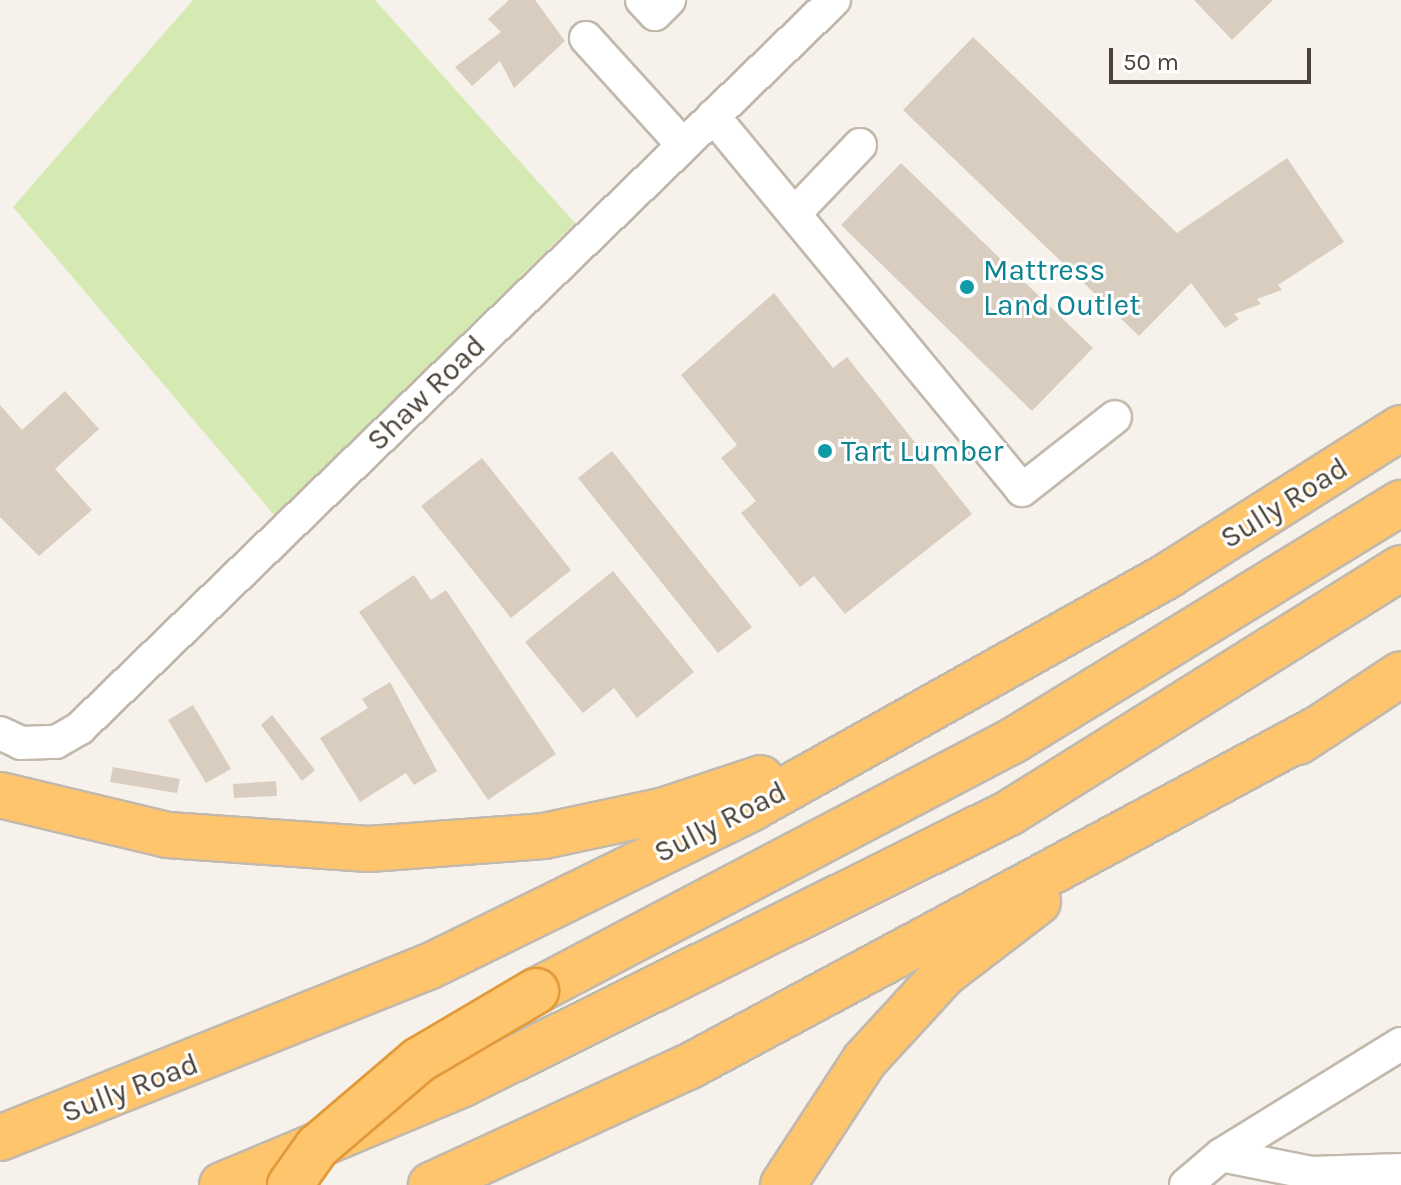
<!DOCTYPE html>
<style>
body{margin:0}
#map{position:relative;width:1401px;height:1185px;overflow:hidden;background:#f6f2eb;font-family:Karla,sans-serif}
div>[style]{position:absolute}
.green>*{inset:0;background:#d5eab3}
.building>*{inset:0;background:#d8cdbf}
.roads{filter:drop-shadow(2px 0 #c2b9ac) drop-shadow(-2px 0 #c2b9ac) drop-shadow(0 2px #c2b9ac) drop-shadow(0 -2px #c2b9ac)}
.minor>*{height:32px;margin:-16px;padding:0 16px;transform-origin:16px;border-radius:16px;background:#fff}
.highway>*{height:44px;margin:-22px;padding:0 22px;transform-origin:22px;border-radius:22px;background:#ffc56c}
.bridges{filter:drop-shadow(2px 0 #e29938) drop-shadow(-2px 0 #e29938) drop-shadow(0 2px #e29938) drop-shadow(0 -2px #e29938)}
.highway-bridge>*{height:44px;margin:-22px;padding:0 22px;transform-origin:22px;border-radius:22px;background:#ffc56c}
.dots>*{width:22px;height:22px;translate:-50% -50%;box-sizing:border-box;border:4px solid #fff;border-radius:50%}
span{translate:-50% -50%;white-space:nowrap;text-align:center;line-height:1.15;-webkit-text-stroke:6px #fff;paint-order:stroke}
.culture-label{font-size:30px;color:#0d838f}
.left{translate:0 -50%;text-align:left}
.street-label{font-size:30px;color:#4a4238}
.scale{position:absolute;left:1109px;top:48px;width:202px;height:36px;box-sizing:border-box;border:4px solid #4a4238;border-top:0;padding-left:10px;font-size:24px;line-height:28px;white-space:nowrap;color:#4a4238;-webkit-text-stroke:6px #fff;paint-order:stroke}
</style>
<div id="map">
<div class="green">
<i style="clip-path:polygon(193px 0,375px 0,575px 223px,275px 516px,13px 207px)"></i>
</div>
<div class="building">
<i style="clip-path:polygon(509px 0,535px 0,565px 41px,514px 88px,500px 61px,472px 86px,455px 67px,501px 32px,488px 19px)"></i>
<i style="clip-path:polygon(1194px 0,1273px 0,1232px 40px)"></i>
<i style="clip-path:polygon(973px 37px,1177px 233px,1287px 158px,1344px 242px,1278px 285px,1282px 290px,1257px 299px,1261px 304px,1234px 314px,1239px 319px,1225px 328px,1191px 283px,1139px 336px,903px 110px)"></i>
<i style="clip-path:polygon(901px 163px,1093px 348px,1032px 411px,841px 225px)"></i>
<i style="clip-path:polygon(774px 293px,833px 368px,847px 357px,972px 514px,845px 614px,814px 576px,800px 587px,741px 513px,756px 501px,721px 458px,737px 445px,681px 375px)"></i>
<i style="clip-path:polygon(65px 391px,99px 429px,55px 469px,92px 510px,39px 556px,0 517px,0 405px,22px 430px)"></i>
<i style="clip-path:polygon(612px 451px,752px 627px,718px 653px,578px 478px)"></i>
<i style="clip-path:polygon(482px 458px,571px 570px,511px 618px,421px 506px)"></i>
<i style="clip-path:polygon(613px 571px,694px 672px,637px 718px,614px 688px,583px 713px,525px 642px)"></i>
<i style="clip-path:polygon(414px 575px,431px 600px,446px 590px,556px 754px,488px 800px,359px 612px)"></i>
<i style="clip-path:polygon(390px 682px,437px 771px,414px 785px,406px 773px,360px 802px,320px 738px,368px 708px,362px 699px)"></i>
<i style="clip-path:polygon(193px 705px,231px 769px,206px 783px,168px 720px)"></i>
<i style="clip-path:polygon(272px 715px,315px 770px,302px 781px,261px 725px)"></i>
<i style="clip-path:polygon(113px 767px,180px 779px,177px 793px,110px 782px)"></i>
<i style="clip-path:polygon(276px 781px,277px 796px,234px 798px,233px 784px)"></i>
</div>
<div class="roads">
<div class="minor">
<i style="left:642px;top:0;width:19px;rotate:47deg"></i>
<i style="left:655px;top:14px;width:20px;rotate:-45deg"></i>
<i style="left:586px;top:38px;width:144px;rotate:47.8deg"></i>
<i style="left:713px;top:116px;width:485px;rotate:50.4deg"></i>
<i style="left:1022px;top:490px;width:118px;rotate:-38.1deg"></i>
<i style="left:795px;top:213px;width:94px;rotate:-46.3deg"></i>
<i style="left:0;top:733px;width:23px;rotate:25deg"></i>
<i style="left:21px;top:743px;width:35px;rotate:-2deg"></i>
<i style="left:56px;top:742px;width:28px;rotate:-30deg"></i>
<i style="left:80px;top:728px;width:1048px;rotate:-43.99deg"></i>
<i style="left:1221px;top:1155px;width:92px;rotate:11.3deg"></i>
<i style="left:1311px;top:1173px;width:90px;rotate:-1.9deg"></i>
<i style="left:1186px;top:1185px;width:46px;rotate:-40.6deg"></i>
<i style="left:1221px;top:1155px;width:211px;rotate:-31.7deg"></i>
</div>
<div class="highway">
<i style="left:1298px;top:742px;width:123px;rotate:-33.4deg"></i>
<i style="left:0;top:795px;width:173px;rotate:13.4deg"></i>
<i style="left:168px;top:835px;width:201px;rotate:4deg"></i>
<i style="left:369px;top:849px;width:175px;rotate:-4.2deg"></i>
<i style="left:544px;top:836px;width:124px;rotate:-12.1deg"></i>
<i style="left:665px;top:810px;width:101px;rotate:-18.4deg"></i>
<i style="left:536px;top:991px;width:540px;rotate:-27.7deg"></i>
<i style="left:1014px;top:740px;width:454px;rotate:-31.5deg"></i>
<i style="left:0;top:1138px;width:461px;rotate:-21.8deg"></i>
<i style="left:428px;top:967px;width:361px;rotate:-26.1deg"></i>
<i style="left:752px;top:808px;width:479px;rotate:-29.2deg"></i>
<i style="left:1170px;top:574px;width:273px;rotate:-32.3deg"></i>
<i style="left:222px;top:1185px;width:261px;rotate:-22.7deg"></i>
<i style="left:463px;top:1084px;width:610px;rotate:-26.4deg"></i>
<i style="left:1009px;top:813px;width:462px;rotate:-32deg"></i>
<i style="left:431px;top:1185px;width:283px;rotate:-24.7deg"></i>
<i style="left:688px;top:1067px;width:719px;rotate:-28.24deg"></i>
<i style="left:783px;top:1185px;width:148px;rotate:-56.8deg"></i>
<i style="left:864px;top:1061px;width:120px;rotate:-47.4deg"></i>
<i style="left:945px;top:973px;width:117px;rotate:-37.4deg"></i>
</div>
</div>
<div class="bridges">
<div class="highway-bridge">
<i style="left:290px;top:1185px;width:47px;rotate:-54.6deg"></i>
<i style="left:317px;top:1147px;width:134px;rotate:-40.5deg"></i>
<i style="left:419px;top:1060px;width:136px;rotate:-30.5deg"></i>
</div>
</div>
<div class="dots">
<i style="left:967px;top:287px;background:#0f9aa8"></i>
<i style="left:825px;top:451px;background:#0f9aa8"></i>
</div>
<div class="culture-label">
<span class="left" style="left:983px;top:287px">Mattress<br>Land Outlet</span>
<span class="left" style="left:841px;top:451px">Tart Lumber</span>
</div>
<div class="street-label">
<span style="left:426px;top:393px;rotate:-44deg">Shaw Road</span>
<span style="left:1284px;top:503px;rotate:-32deg">Sully Road</span>
<span style="left:720px;top:822px;rotate:-27deg">Sully Road</span>
<span style="left:130px;top:1088px;rotate:-21deg">Sully Road</span>
</div>
<div class="scale">50 m</div>
</div>
